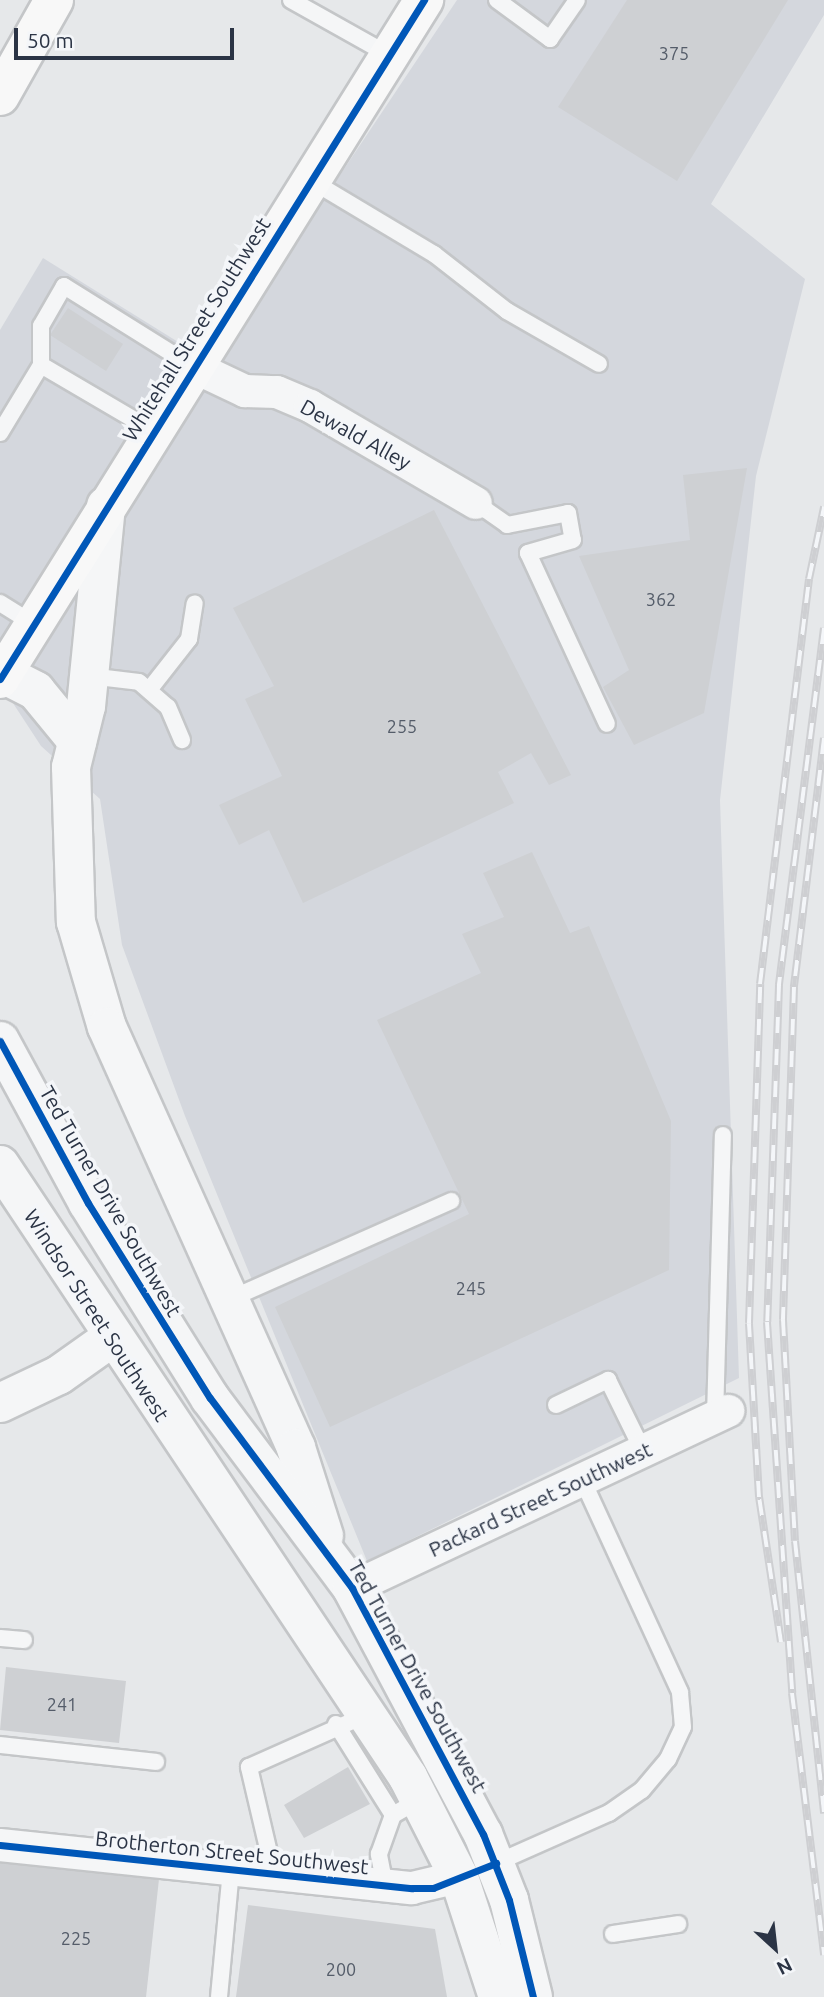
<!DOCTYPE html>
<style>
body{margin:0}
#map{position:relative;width:824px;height:1997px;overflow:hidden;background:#e6e8ea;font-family:Ubuntu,sans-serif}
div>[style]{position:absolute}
.built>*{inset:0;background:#d4d7dd}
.building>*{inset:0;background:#ced0d3}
.roads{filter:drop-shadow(2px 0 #c4c6c8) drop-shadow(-2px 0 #c4c6c8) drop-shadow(0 2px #c4c6c8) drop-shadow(0 -2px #c4c6c8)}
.service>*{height:16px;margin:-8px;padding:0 8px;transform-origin:8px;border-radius:8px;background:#f5f6f7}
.minor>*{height:32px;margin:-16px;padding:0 16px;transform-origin:16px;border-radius:16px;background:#f5f6f7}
.tertiary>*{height:38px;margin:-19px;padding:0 19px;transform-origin:19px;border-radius:19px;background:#f5f6f7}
.secondary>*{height:38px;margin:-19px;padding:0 19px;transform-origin:19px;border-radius:19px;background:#f8f8f8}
.motorway>*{height:38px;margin:-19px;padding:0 19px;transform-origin:19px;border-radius:19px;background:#f8f8f8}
.rail>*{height:8px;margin-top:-4px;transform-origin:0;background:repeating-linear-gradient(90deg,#f4f6f9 0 16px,#cecfd2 0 32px);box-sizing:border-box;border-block:2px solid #cecfd2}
.cycleway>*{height:7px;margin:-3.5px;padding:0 3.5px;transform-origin:3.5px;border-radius:3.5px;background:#0057b8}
span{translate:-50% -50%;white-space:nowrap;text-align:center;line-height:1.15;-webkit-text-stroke:7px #f4f6f9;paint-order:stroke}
.number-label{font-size:18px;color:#545c69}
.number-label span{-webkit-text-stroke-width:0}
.street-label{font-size:21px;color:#2b3445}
.north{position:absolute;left:740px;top:1913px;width:70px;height:70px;-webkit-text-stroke:5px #f4f6f9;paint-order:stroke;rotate:153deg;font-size:19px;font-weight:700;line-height:28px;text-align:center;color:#2b3445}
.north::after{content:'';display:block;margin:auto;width:24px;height:32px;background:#2b3445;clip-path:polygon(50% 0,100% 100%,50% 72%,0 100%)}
.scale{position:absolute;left:14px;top:28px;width:220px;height:32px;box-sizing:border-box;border:4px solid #2b3445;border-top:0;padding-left:9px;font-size:21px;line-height:24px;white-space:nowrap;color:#2b3445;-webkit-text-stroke:5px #f4f6f9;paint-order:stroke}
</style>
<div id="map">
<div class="built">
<i style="clip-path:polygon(457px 0,824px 0,824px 15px,711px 204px,805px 279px,756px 476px,720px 800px,739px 1378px,367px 1561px,185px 1116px,122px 945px,100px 799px,41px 746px,9px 697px,219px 356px)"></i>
<i style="clip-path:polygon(43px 258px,191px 350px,0 640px,0 330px)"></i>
</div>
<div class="building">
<i style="clip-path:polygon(627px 0,788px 0,677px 181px,558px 107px)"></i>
<i style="clip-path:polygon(68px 308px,123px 344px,106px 371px,50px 335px)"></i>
<i style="clip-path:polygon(747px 468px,704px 713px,634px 745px,603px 687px,629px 670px,579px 556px,690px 540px,683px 475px)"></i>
<i style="clip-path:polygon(434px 510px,571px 775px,549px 785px,531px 753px,498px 772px,514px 803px,303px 903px,269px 830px,239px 845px,219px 805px,282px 776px,245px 699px,274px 686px,233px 608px)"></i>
<i style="clip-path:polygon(532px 852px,570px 933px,589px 926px,671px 1121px,669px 1270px,330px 1427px,275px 1307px,469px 1214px,377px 1020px,481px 973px,462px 934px,504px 917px,483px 873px)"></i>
<i style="clip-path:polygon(6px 1667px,126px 1681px,119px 1743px,0 1730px)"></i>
<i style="clip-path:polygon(348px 1767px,370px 1804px,304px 1838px,284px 1805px)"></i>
<i style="clip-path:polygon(0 1861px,159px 1879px,146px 1997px,0 1997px)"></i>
<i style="clip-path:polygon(248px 1905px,435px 1929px,447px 1997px,236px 1997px)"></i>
</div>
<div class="roads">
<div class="service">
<i style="left:291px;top:0;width:112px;rotate:29.3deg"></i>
<i style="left:497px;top:0;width:66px;rotate:36.3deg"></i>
<i style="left:550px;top:39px;width:47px;rotate:-55.3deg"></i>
<i style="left:312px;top:181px;width:142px;rotate:30.9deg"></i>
<i style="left:434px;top:254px;width:93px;rotate:38deg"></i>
<i style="left:507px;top:311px;width:106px;rotate:29.9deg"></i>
<i style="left:41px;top:365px;width:129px;rotate:30.4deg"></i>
<i style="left:0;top:433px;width:79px;rotate:-58.9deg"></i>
<i style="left:41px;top:365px;width:39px;rotate:-90deg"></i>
<i style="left:41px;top:326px;width:46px;rotate:-60.1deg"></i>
<i style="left:64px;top:286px;width:151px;rotate:32deg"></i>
<i style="left:476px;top:503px;width:38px;rotate:35deg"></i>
<i style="left:507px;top:525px;width:62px;rotate:-11.1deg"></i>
<i style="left:568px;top:513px;width:27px;rotate:80deg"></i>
<i style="left:573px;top:540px;width:47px;rotate:163.9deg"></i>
<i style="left:528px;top:553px;width:188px;rotate:65.2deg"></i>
<i style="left:0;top:603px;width:39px;rotate:32deg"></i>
<i style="left:89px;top:676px;width:50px;rotate:6.8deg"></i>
<i style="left:139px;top:682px;width:38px;rotate:41deg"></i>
<i style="left:168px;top:707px;width:36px;rotate:67deg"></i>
<i style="left:149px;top:690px;width:65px;rotate:-51.9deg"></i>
<i style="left:189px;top:639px;width:36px;rotate:-81deg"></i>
<i style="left:230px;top:1299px;width:242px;rotate:-23.9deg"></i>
<i style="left:556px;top:1405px;width:58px;rotate:-25.7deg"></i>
<i style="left:608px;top:1380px;width:79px;rotate:63.8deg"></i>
<i style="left:715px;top:1417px;width:282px;rotate:-88.4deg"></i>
<i style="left:0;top:1638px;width:24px;rotate:5deg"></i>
<i style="left:336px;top:1724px;width:107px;rotate:57.9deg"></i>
<i style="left:393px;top:1815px;width:30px;rotate:-30deg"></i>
<i style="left:0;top:1745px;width:157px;rotate:6.2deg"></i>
<i style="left:496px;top:1863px;width:124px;rotate:-23.9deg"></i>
<i style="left:609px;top:1813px;width:40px;rotate:-34.9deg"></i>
<i style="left:642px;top:1790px;width:40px;rotate:-50deg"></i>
<i style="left:668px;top:1759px;width:35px;rotate:-65deg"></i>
<i style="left:683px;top:1727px;width:35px;rotate:-95deg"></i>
<i style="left:680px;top:1692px;width:234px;rotate:-114.7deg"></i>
<i style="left:274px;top:1874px;width:110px;rotate:-103.2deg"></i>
<i style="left:249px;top:1767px;width:128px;rotate:-24deg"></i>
<i style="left:385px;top:1886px;width:33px;rotate:-101deg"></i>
<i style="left:379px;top:1854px;width:41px;rotate:-70.3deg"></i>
<i style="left:613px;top:1934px;width:66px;rotate:-8.7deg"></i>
<i style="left:219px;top:1997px;width:128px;rotate:-84.6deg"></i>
</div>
<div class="minor">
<i style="left:192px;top:366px;width:59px;rotate:25.3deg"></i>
<i style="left:245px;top:391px;width:32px;rotate:2deg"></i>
<i style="left:277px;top:392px;width:36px;rotate:23deg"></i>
<i style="left:310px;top:406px;width:192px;rotate:30.3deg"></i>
<i style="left:352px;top:1588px;width:416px;rotate:-25.2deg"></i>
<i style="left:0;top:1845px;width:414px;rotate:6deg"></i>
<i style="left:412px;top:1888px;width:48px;rotate:-13.2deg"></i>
</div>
<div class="tertiary">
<i style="left:106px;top:506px;width:201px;rotate:95.7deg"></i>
<i style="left:86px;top:706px;width:63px;rotate:103.8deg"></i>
<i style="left:71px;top:767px;width:155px;rotate:88.2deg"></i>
<i style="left:76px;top:922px;width:109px;rotate:73.6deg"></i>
<i style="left:107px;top:1027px;width:461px;rotate:65.8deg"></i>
<i style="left:296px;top:1448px;width:92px;rotate:72.3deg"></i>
<i style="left:3px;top:674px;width:37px;rotate:27deg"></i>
<i style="left:36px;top:691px;width:65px;rotate:50.6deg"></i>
<i style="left:0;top:1041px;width:184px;rotate:61.5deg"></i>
<i style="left:88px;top:1203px;width:230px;rotate:58deg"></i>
<i style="left:210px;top:1398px;width:237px;rotate:53.2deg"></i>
<i style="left:352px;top:1588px;width:279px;rotate:62deg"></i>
<i style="left:483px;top:1834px;width:71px;rotate:68.5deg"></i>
<i style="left:509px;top:1900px;width:100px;rotate:76.1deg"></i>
<i style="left:0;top:1165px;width:736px;rotate:56.31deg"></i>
<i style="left:408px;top:1777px;width:112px;rotate:63deg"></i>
<i style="left:459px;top:1877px;width:126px;rotate:72deg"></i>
<i style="left:0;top:1403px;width:65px;rotate:-25.4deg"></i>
<i style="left:59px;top:1375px;width:64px;rotate:-35.4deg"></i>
</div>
<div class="secondary">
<i style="left:0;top:679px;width:801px;rotate:-58.02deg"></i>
</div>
<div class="motorway">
<i style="left:0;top:96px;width:110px;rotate:-60.6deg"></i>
</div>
</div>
<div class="rail">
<i style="left:824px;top:628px;width:360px;rotate:97.2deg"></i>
<i style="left:779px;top:985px;width:337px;rotate:92deg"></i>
<i style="left:767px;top:1322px;width:372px;rotate:86.1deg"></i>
<i style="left:792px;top:1693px;width:264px;rotate:83deg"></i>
<i style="left:824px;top:738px;width:251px;rotate:96.9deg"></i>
<i style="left:794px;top:987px;width:333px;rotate:91.9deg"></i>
<i style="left:783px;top:1320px;width:221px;rotate:86.9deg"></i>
<i style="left:795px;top:1541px;width:274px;rotate:83.9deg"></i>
<i style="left:781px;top:1642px;width:147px;rotate:-98.6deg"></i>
<i style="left:759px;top:1497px;width:174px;rotate:-93.3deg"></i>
<i style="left:749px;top:1323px;width:339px;rotate:-88.1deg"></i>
<i style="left:760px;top:984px;width:408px;rotate:-83.1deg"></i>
<i style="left:809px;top:579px;width:74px;rotate:-78.2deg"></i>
</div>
<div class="cycleway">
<i style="left:0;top:679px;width:801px;rotate:-58.02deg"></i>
<i style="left:0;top:1041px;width:184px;rotate:61.5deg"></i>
<i style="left:88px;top:1203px;width:230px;rotate:58deg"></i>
<i style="left:210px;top:1398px;width:237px;rotate:53.2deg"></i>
<i style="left:352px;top:1588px;width:279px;rotate:62deg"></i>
<i style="left:483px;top:1834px;width:71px;rotate:68.5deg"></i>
<i style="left:509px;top:1900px;width:100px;rotate:76.1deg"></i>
<i style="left:0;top:1845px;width:414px;rotate:6deg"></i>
<i style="left:412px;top:1888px;width:21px"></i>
<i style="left:433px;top:1888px;width:68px;rotate:-21.6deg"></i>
</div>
<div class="number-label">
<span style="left:674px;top:53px">375</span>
<span style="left:661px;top:599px">362</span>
<span style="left:402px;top:726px">255</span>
<span style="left:471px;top:1288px">245</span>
<span style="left:62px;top:1704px">241</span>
<span style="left:76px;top:1938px">225</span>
<span style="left:341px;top:1969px">200</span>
</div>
<div class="street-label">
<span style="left:196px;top:329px;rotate:-58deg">Whitehall Street Southwest</span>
<span style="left:356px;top:434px;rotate:29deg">Dewald Alley</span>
<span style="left:111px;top:1201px;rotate:60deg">Ted Turner Drive Southwest</span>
<span style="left:97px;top:1315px;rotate:57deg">Windsor Street Southwest</span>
<span style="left:540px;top:1499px;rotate:-25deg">Packard Street Southwest</span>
<span style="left:418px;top:1676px;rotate:61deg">Ted Turner Drive Southwest</span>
<span style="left:232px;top:1852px;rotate:6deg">Brotherton Street Southwest</span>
</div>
<div class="north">N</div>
<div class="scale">50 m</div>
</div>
